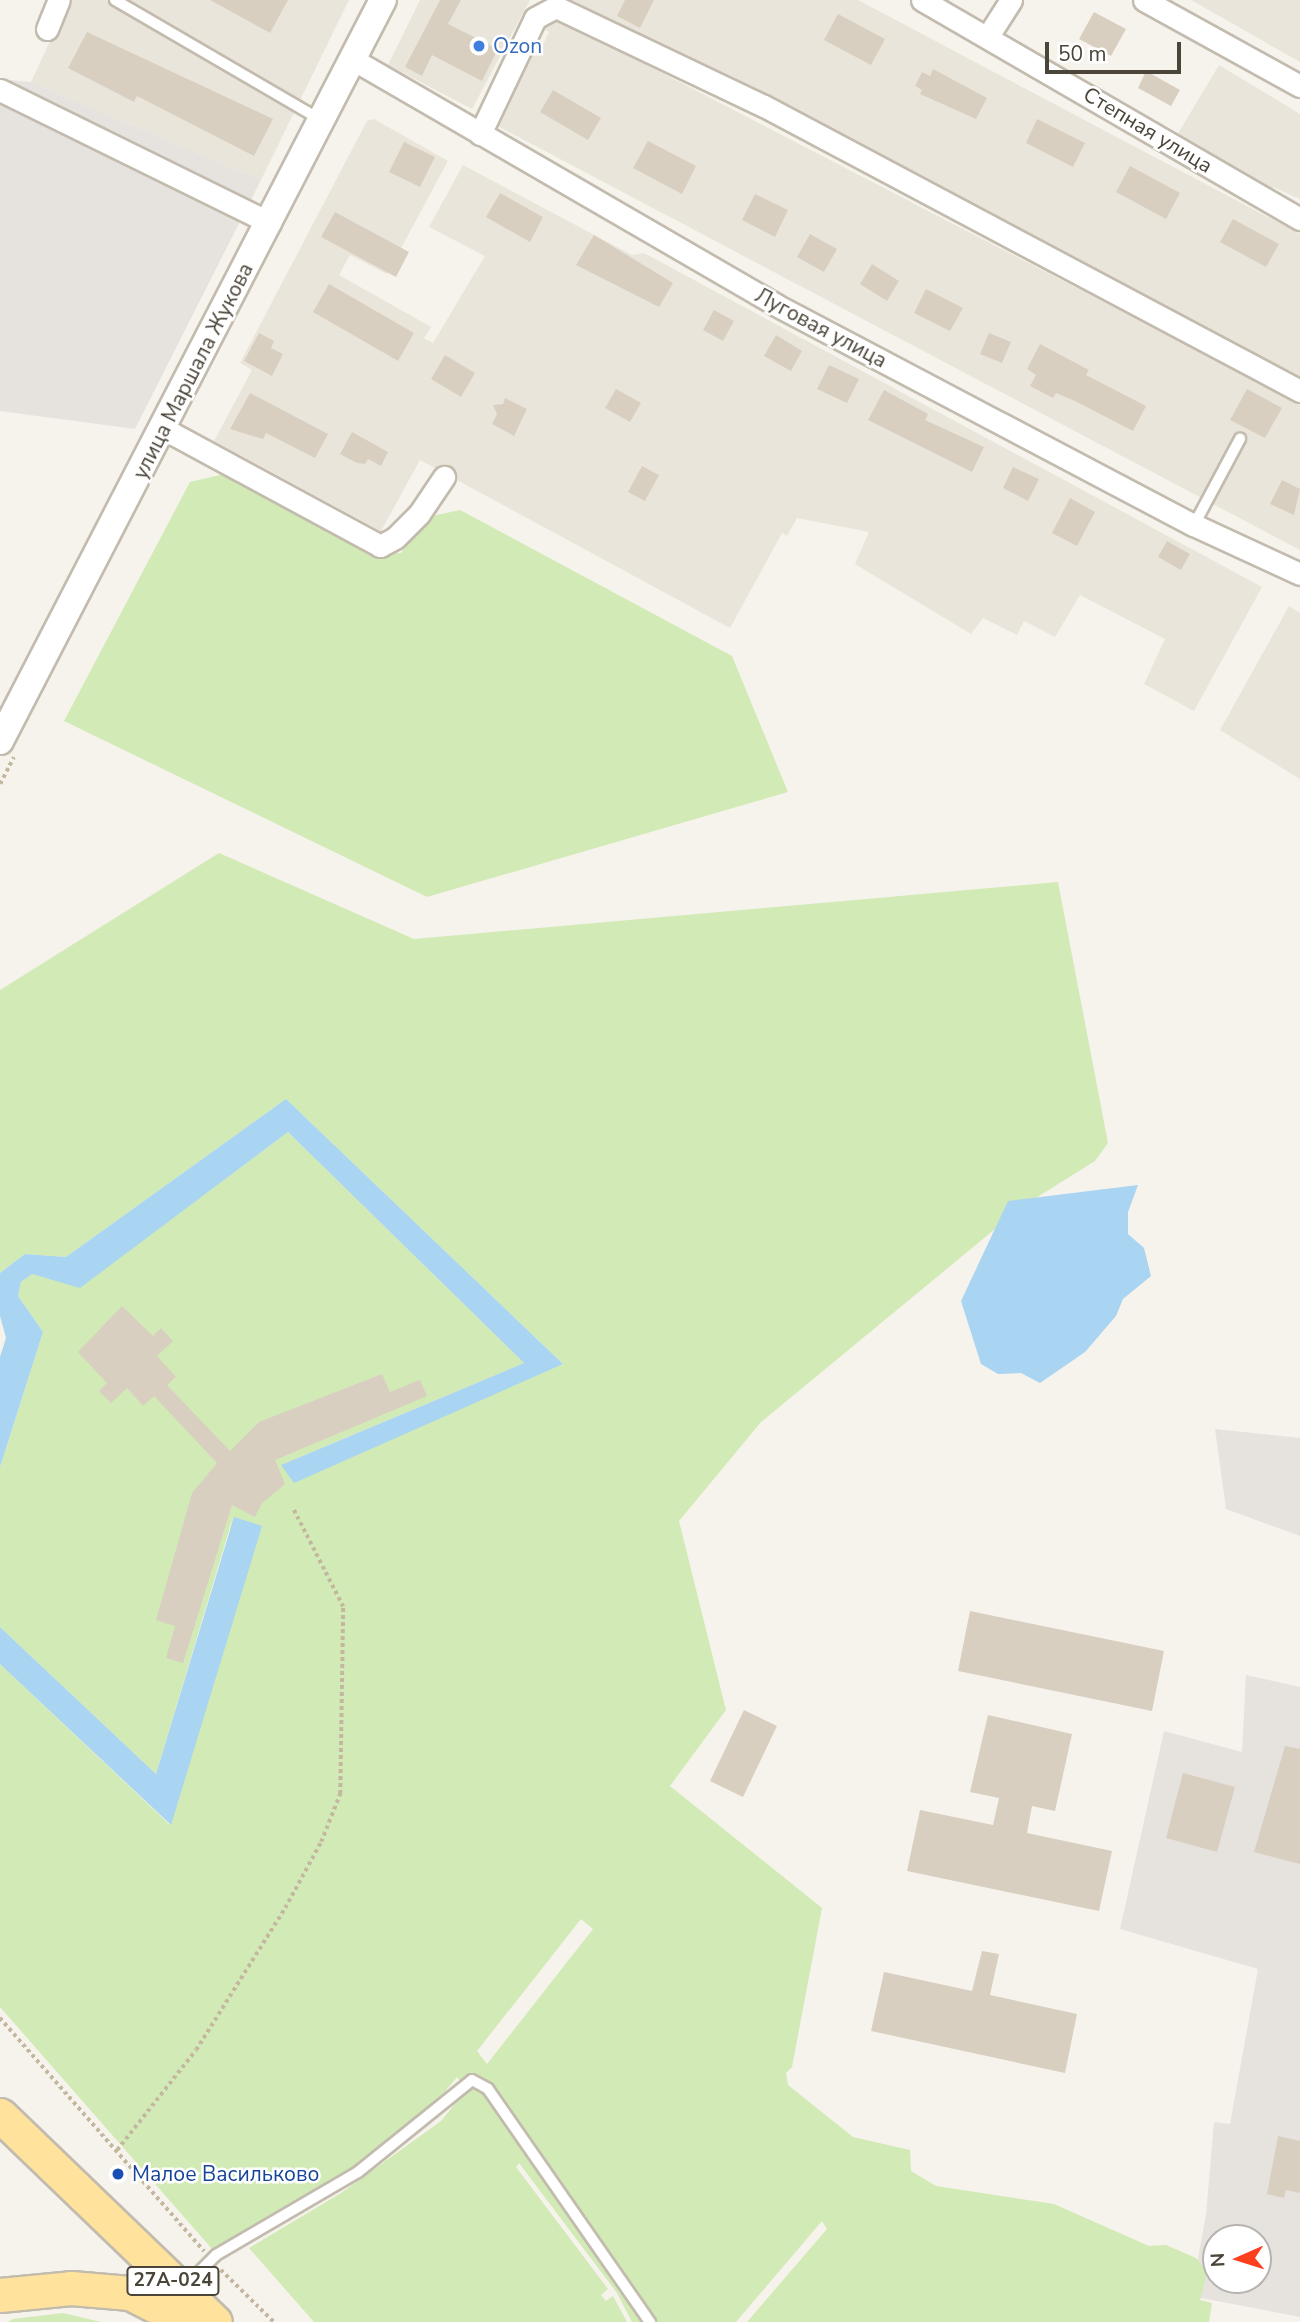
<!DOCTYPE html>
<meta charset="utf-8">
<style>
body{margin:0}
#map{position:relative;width:1300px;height:2322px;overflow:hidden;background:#f6f3ec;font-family:"Nunito Sans",sans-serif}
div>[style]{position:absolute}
.residential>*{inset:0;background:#eae5da}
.industrial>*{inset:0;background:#e6e2dd}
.green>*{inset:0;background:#d2eab5}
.water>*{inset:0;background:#a9d4f2}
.building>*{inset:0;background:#d8cfc1}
.path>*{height:3.5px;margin-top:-1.75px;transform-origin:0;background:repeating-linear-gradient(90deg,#c4b79f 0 3.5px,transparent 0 7px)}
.roads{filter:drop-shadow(2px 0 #c2bbae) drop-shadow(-2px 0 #c2bbae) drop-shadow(0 2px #c2bbae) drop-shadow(0 -2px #c2bbae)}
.service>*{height:10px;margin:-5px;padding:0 5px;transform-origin:5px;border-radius:5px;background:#fff}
.minor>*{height:21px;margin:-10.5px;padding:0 10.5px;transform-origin:10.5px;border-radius:10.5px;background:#fff}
.tertiary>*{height:26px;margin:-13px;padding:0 13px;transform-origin:13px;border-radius:13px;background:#fff}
.primary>*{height:33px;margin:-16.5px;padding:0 16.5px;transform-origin:16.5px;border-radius:16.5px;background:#ffe39c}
.dots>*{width:19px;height:19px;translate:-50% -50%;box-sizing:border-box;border:4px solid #fff;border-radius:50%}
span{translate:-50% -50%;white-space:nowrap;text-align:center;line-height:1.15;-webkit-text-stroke:5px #fff;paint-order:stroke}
.shield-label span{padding:2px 5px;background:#fff;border:2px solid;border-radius:5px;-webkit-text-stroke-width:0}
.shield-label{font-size:19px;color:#4b4439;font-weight:700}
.shop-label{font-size:21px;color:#366cbe}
.left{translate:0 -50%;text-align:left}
.street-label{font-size:21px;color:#4b4439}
.transit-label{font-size:21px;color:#164399}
.north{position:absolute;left:1202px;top:2224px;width:70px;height:70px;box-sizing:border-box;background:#fff;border:2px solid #b7b4b0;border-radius:50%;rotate:267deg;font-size:19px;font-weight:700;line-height:28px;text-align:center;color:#4b4439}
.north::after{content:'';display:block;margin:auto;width:24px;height:32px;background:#fc3f1d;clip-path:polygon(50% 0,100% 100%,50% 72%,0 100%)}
.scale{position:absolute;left:1045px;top:42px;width:136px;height:32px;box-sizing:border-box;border:4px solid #4b4439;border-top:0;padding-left:9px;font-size:21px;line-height:24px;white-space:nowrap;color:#4b4439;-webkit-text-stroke:5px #fff;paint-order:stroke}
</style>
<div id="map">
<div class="residential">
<i style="clip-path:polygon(69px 0,349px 0,261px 180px,31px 82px)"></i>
<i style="clip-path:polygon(420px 0,530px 0,472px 109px,388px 65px)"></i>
<i style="clip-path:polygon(572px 0,858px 0,1300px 234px,1300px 378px)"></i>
<i style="clip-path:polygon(1191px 0,1300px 0,1300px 62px)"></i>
<i style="clip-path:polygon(545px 12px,1300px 404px,1300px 550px,494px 124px,533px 50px,539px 53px,549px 32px,537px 26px)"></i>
<i style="clip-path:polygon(1219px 65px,1300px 114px,1300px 199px,1273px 187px,1270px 191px,1177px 135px)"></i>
<i style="clip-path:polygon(374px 119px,448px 161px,387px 274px,350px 255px,339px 275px,431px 327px,424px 338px,433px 343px,485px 256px,429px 227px,463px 165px,632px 255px,644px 253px,1262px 587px,1194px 711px,1144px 684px,1165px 639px,1080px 595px,1055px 637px,1024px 621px,1017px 635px,983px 618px,971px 634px,855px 564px,869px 532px,797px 518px,787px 536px,782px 533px,730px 628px,420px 460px,381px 531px,214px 441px,252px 370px,240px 363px,367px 121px)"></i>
<i style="clip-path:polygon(1289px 606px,1300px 613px,1300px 779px,1220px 730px)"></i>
</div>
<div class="industrial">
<i style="clip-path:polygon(0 79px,31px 82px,261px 180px,135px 429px,0 411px)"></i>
<i style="clip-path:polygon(1215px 1429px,1300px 1438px,1300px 1536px,1226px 1509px)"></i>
<i style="clip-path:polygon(evenodd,1246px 1675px,1300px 1687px,1300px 2317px,1191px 2296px,1206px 2215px,1214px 2122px,1230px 2124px,1258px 1969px,1120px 1929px,1164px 1731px,1242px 1752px,1246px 1675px,1216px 2238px,1258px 2238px,1258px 2280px,1216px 2280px,1216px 2238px)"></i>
</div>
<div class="green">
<i style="clip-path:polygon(224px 474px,370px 554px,401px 553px,428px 517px,460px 510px,732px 656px,788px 792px,427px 897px,64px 721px,190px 482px)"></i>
<i style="clip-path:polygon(evenodd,219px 853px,414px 939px,1058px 882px,1108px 1143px,1095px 1161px,1023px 1206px,761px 1422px,679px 1521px,726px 1710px,670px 1786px,822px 1908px,792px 2067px,786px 2073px,788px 2085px,853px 2137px,910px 2150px,911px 2171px,936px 2186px,1054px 2204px,1149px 2246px,1166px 2245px,1196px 2258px,1207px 2272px,1200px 2300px,1212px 2303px,1209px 2322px,747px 2322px,827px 2229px,822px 2221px,736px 2322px,632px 2322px,617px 2293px,519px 2163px,516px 2167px,608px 2289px,601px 2295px,606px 2301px,613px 2296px,627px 2322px,314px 2322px,249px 2248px,341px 2193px,441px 2121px,466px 2090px,457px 2077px,429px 2111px,358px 2164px,213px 2250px,0 2007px,0 1664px,170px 1825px,233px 1517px,156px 1774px,0 1627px,0 1467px,43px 1332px,18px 1296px,21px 1282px,32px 1274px,80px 1287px,288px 1132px,524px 1363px,281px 1465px,563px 1364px,286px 1099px,66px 1257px,25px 1254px,0 1273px,0 990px,219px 853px,581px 1919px,593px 1929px,487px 2064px,477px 2051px,581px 1919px)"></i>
<i style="clip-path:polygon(63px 2313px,101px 2322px,8px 2322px,13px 2319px)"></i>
</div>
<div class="water">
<i style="clip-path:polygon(286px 1099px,563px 1364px,294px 1483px,281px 1465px,524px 1363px,288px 1132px,80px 1288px,32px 1274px,21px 1282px,18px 1296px,43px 1332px,0 1467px,0 1357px,6px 1338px,0 1316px,0 1273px,25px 1254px,66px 1257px)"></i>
<i style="clip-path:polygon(1138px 1185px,1128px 1212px,1128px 1234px,1144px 1248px,1151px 1276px,1123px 1299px,1116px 1316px,1085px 1352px,1040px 1383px,1021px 1373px,998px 1374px,981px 1364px,961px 1301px,1008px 1201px)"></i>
<i style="clip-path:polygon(234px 1517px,262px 1526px,171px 1825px,0 1664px,0 1627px,156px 1774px)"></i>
</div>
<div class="building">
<i style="clip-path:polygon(210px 0,288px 0,270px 33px)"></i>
<i style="clip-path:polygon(440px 0,461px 0,448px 24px,498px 49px,482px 81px,432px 55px,422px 76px,405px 67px)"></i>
<i style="clip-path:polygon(625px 0,654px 0,640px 28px,617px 16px)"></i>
<i style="clip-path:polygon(1094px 12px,1126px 29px,1111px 56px,1079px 39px)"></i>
<i style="clip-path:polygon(838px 14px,885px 39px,871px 65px,824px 40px)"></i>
<i style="clip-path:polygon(87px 32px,273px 119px,254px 156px,137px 96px,134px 102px,68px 68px)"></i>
<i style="clip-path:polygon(933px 69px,987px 98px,976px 119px,920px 94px,922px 90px,915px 86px,922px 72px,930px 76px)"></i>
<i style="clip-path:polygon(1146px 71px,1180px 90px,1171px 106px,1138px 88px)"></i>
<i style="clip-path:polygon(553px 90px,601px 118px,588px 140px,540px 112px)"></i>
<i style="clip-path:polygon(1037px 119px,1085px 143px,1073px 167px,1026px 143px)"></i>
<i style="clip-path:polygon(648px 141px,696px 166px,682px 194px,633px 168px)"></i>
<i style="clip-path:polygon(404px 142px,435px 157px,420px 187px,389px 172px)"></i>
<i style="clip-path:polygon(1130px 166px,1180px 193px,1166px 219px,1116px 192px)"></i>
<i style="clip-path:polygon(500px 193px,543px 217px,530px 242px,486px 217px)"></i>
<i style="clip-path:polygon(755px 194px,788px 210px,775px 237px,742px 220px)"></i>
<i style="clip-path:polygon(335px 212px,409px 252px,396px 277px,321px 237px)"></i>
<i style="clip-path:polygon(1233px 219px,1279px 244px,1266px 267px,1220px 242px)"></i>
<i style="clip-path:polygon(810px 234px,837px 249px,824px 272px,797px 257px)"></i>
<i style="clip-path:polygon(594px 235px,673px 283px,659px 307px,576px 265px)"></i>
<i style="clip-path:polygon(872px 264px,899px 281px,887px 301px,860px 284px)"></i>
<i style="clip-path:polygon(329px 284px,414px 333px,398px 361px,313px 312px)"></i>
<i style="clip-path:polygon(926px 289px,963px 308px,950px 331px,914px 313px)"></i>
<i style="clip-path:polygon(714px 310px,734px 321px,723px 341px,703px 330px)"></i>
<i style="clip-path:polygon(259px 333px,274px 341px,271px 348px,283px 354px,272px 376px,244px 361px)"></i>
<i style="clip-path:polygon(989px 333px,1011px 342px,1002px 363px,980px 354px)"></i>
<i style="clip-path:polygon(776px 335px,802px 351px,791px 371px,764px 356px)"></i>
<i style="clip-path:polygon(1040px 344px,1089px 370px,1086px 375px,1146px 406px,1133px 431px,1075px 401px,1056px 393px,1053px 398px,1030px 386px,1036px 375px,1027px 369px)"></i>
<i style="clip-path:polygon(445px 355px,475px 373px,461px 397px,431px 379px)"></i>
<i style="clip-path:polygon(829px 365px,859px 379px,847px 403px,817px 389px)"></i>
<i style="clip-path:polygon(616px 389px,641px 403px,630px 422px,605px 408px)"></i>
<i style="clip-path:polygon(1247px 389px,1282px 408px,1265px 438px,1230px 420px)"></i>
<i style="clip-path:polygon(884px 390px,928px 414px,925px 420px,984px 447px,972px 472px,868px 420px)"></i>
<i style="clip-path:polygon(250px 393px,328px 434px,315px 458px,266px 433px,263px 439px,230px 429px)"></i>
<i style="clip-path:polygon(505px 398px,527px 409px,514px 436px,492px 424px,497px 414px,493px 405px,503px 404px)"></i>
<i style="clip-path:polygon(352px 432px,388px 452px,381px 466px,368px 459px,365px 464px,357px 463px,340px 454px)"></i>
<i style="clip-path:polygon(642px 466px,659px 475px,645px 501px,628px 492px)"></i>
<i style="clip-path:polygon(1013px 467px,1039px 479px,1028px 501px,1003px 488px)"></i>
<i style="clip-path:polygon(1282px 480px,1300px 489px,1294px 515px,1270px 504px)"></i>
<i style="clip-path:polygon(1070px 498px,1095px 512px,1077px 546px,1052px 533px)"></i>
<i style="clip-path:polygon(1167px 541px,1190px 554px,1181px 570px,1158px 557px)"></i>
<i style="clip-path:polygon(122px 1306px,153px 1336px,161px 1328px,173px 1341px,157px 1356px,176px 1377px,167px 1385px,230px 1451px,259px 1422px,382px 1374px,390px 1392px,420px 1380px,427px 1396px,275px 1460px,285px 1484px,262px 1503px,255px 1517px,232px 1505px,183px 1663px,166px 1658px,175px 1626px,156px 1620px,192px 1493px,217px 1463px,154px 1396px,143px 1406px,127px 1388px,111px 1403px,99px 1391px,107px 1383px,78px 1352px)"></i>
<i style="clip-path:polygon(970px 1611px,1164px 1651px,1152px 1711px,958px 1671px)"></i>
<i style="clip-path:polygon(744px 1710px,777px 1726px,743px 1797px,710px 1781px)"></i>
<i style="clip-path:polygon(988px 1715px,1072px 1734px,1055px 1811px,1032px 1806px,1027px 1833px,1112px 1851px,1099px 1911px,907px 1871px,920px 1810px,993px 1825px,999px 1798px,970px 1792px)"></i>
<i style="clip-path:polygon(1285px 1746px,1300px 1749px,1300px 1864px,1254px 1852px)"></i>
<i style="clip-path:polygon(1183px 1773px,1235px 1787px,1217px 1852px,1166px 1838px)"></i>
<i style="clip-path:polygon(982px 1951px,999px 1954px,990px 1995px,1077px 2014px,1065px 2073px,871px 2031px,884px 1972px,972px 1991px)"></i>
<i style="clip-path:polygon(1278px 2136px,1300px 2141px,1300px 2193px,1286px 2190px,1284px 2198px,1267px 2194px)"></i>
</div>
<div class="path">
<i style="left:0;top:784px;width:30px;rotate:-63deg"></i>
<i style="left:0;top:2018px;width:310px;rotate:48.8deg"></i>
<i style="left:117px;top:2150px;width:127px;rotate:-51.7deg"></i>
<i style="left:196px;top:2050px;width:168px;rotate:-57.9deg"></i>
<i style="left:285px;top:1908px;width:75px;rotate:-61.4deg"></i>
<i style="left:321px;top:1842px;width:52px;rotate:-68.4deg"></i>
<i style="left:340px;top:1794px;width:187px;rotate:-89.1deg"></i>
<i style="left:343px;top:1607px;width:112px;rotate:-117deg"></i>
<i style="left:221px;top:2270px;width:74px;rotate:44.5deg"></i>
</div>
<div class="roads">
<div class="service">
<i style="left:115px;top:0;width:238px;rotate:30.2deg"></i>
<i style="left:1194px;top:525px;width:98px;rotate:-61.9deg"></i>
<i style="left:184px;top:2287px;width:45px;rotate:-45deg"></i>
<i style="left:216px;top:2255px;width:164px;rotate:-30.3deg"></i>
<i style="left:358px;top:2172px;width:146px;rotate:-38.9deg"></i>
<i style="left:472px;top:2080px;width:18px;rotate:29deg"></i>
<i style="left:488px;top:2089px;width:284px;rotate:55.2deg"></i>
</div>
<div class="minor">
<i style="left:922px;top:0;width:437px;rotate:30.1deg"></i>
<i style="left:1144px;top:0;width:178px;rotate:28.9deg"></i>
<i style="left:47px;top:29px;width:31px;rotate:-68deg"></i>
<i style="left:988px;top:36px;width:43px;rotate:-57.4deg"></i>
<i style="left:354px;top:60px;width:488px;rotate:30.1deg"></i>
<i style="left:776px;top:305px;width:472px;rotate:27.8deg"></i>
<i style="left:1194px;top:525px;width:117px;rotate:24.8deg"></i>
<i style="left:0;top:90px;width:301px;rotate:26.2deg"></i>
<i style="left:480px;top:134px;width:128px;rotate:-64.6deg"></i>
<i style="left:535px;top:18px;width:24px;rotate:-28deg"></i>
<i style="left:556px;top:7px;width:230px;rotate:25.5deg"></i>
<i style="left:764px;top:106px;width:607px;rotate:28deg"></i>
<i style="left:164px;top:429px;width:246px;rotate:28.4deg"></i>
<i style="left:380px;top:546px;width:17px;rotate:-28deg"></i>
<i style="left:395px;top:538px;width:34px;rotate:-45deg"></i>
<i style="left:419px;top:514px;width:45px;rotate:-56deg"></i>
</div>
<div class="tertiary">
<i style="left:0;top:741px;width:834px;rotate:-62.67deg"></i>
</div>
<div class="primary">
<i style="left:0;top:2115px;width:298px;rotate:43.9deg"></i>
<i style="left:0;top:2295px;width:71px;rotate:-5.6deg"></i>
<i style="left:71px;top:2288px;width:59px;rotate:4.8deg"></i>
<i style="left:130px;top:2293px;width:64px;rotate:27deg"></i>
</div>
</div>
<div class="dots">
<i style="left:479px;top:46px;background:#3f7fe0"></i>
<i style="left:118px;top:2174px;background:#1a4fb4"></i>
</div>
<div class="shield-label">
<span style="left:173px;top:2281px">27А-024</span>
</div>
<div class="shop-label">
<span class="left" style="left:493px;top:46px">Ozon</span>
</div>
<div class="street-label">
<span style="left:1148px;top:130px;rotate:31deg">Степная улица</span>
<span style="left:821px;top:328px;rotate:28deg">Луговая улица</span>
<span style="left:193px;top:371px;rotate:-63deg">улица Маршала Жукова</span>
</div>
<div class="transit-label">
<span class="left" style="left:132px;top:2174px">Малое Васильково</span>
</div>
<div class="north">N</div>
<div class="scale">50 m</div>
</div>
